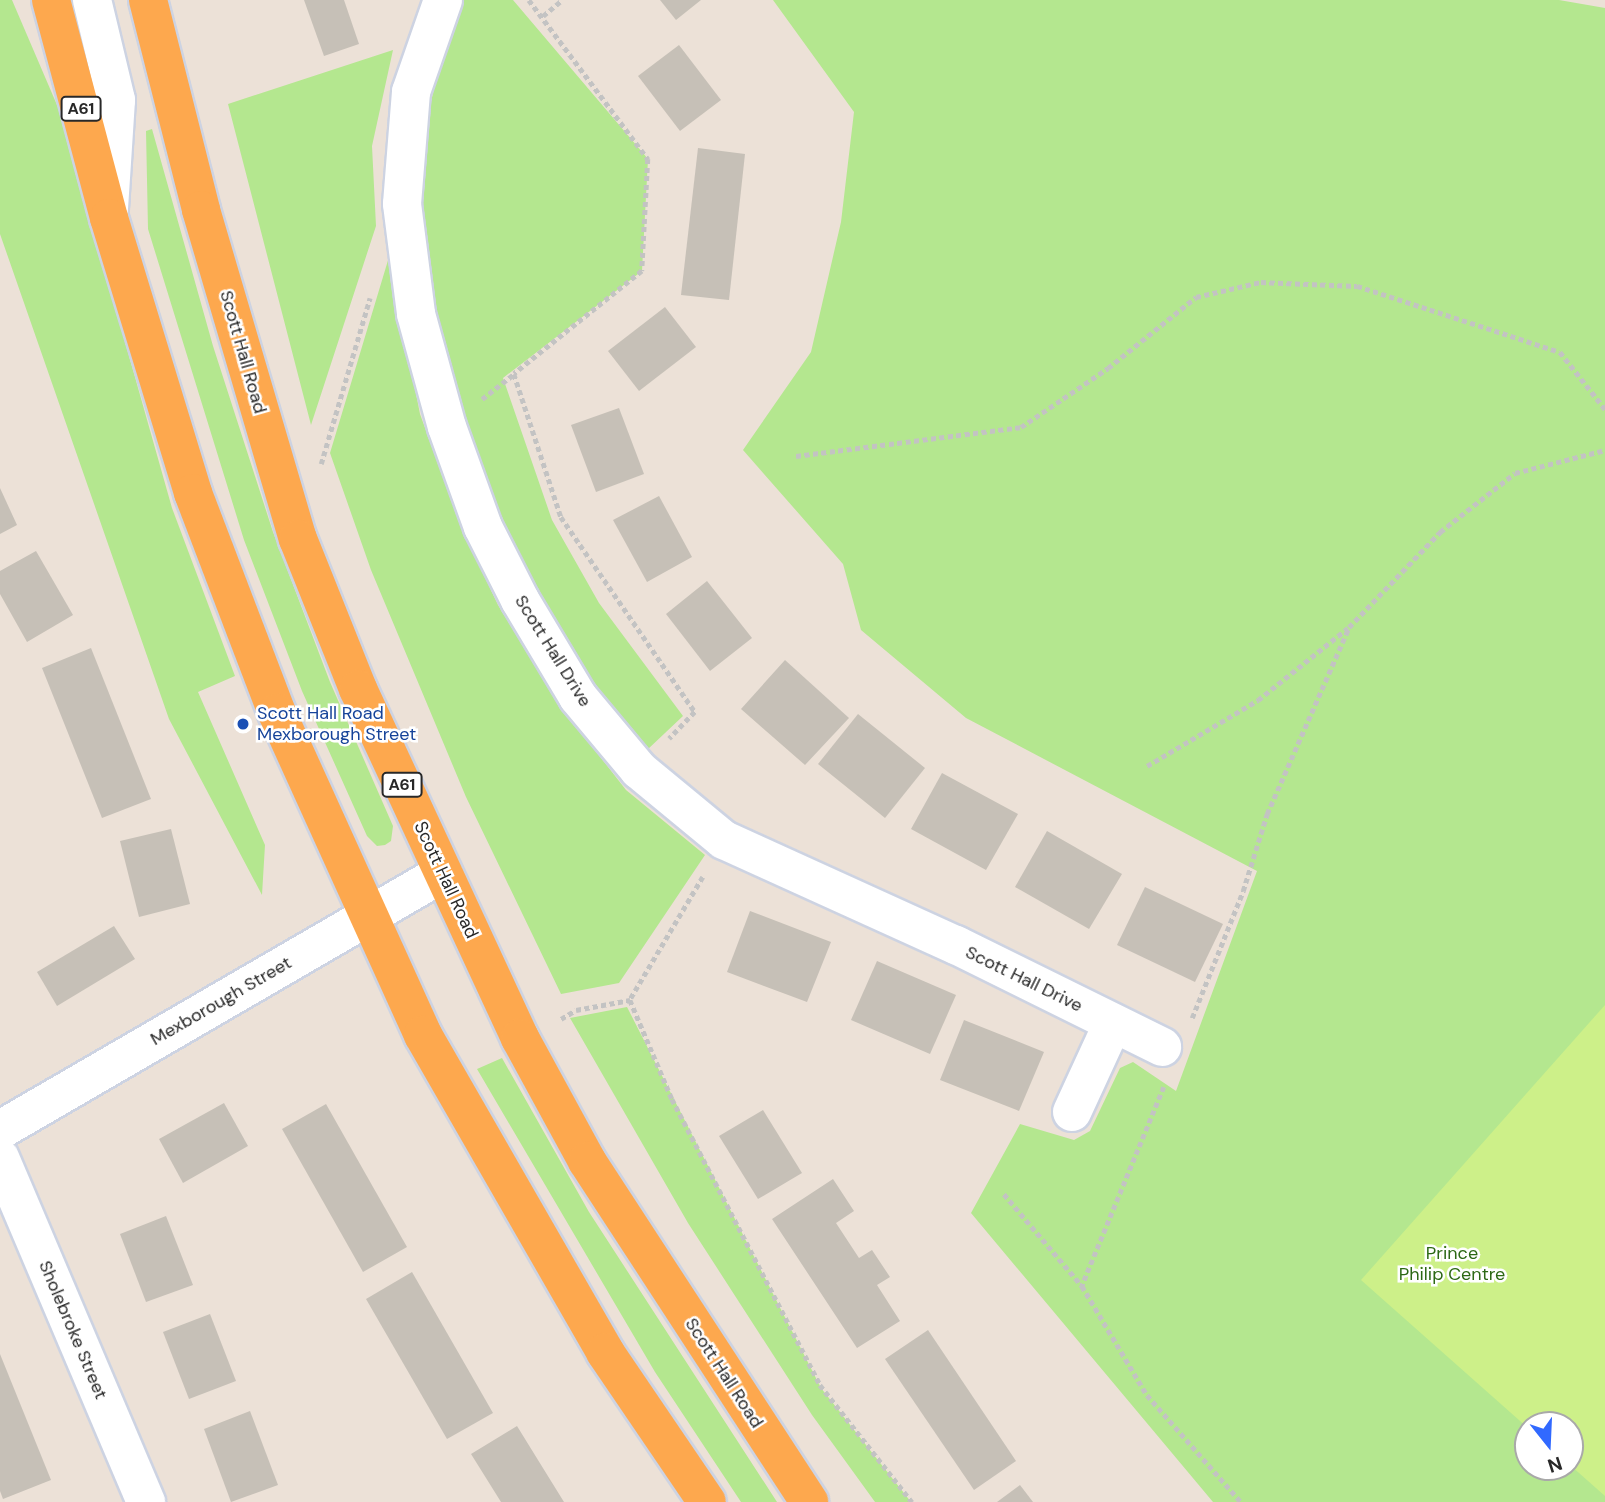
<!DOCTYPE html>
<style>
body{margin:0}
#map{position:relative;width:1605px;height:1502px;overflow:hidden;background:#ece1d7;font-family:"DM Sans",sans-serif}
div>[style]{position:absolute}
.green>*{inset:0;background:#b4e78f}
.pitch>*{inset:0;background:#cdf089}
.building>*{inset:0;background:#c6c0b7}
.path>*{height:4.5px;margin-top:-2.25px;transform-origin:0;background:repeating-linear-gradient(90deg,#c3c3c3 0 5px,transparent 0 8.5px)}
.roads{filter:drop-shadow(2px 0 #cdd3e2) drop-shadow(-2px 0 #cdd3e2) drop-shadow(0 2px #cdd3e2) drop-shadow(0 -2px #cdd3e2)}
.minor>*{height:38px;margin:-19px;padding:0 19px;transform-origin:19px;border-radius:19px;background:#fff}
.trunk>*{height:38px;margin:-19px;padding:0 19px;transform-origin:19px;border-radius:19px;background:#fda84e}
.dots>*{width:19px;height:19px;translate:-50% -50%;box-sizing:border-box;border:4px solid #fff;border-radius:50%}
span{translate:-50% -50%;white-space:nowrap;text-align:center;line-height:1.15;-webkit-text-stroke:5px #fff;paint-order:stroke}
.shield-label span{padding:2px 5px;background:#fff;border:2px solid;border-radius:5px;-webkit-text-stroke-width:0}
.shield-label{font-size:16px;color:#282828;font-weight:700}
.street-label{font-size:18px;color:#282828}
.transit-label{font-size:18px;color:#164399}
.left{translate:0 -50%;text-align:left}
.park-label{font-size:18px;color:#2c6814}
.north{position:absolute;left:1514px;top:1411px;width:70px;height:70px;box-sizing:border-box;background:#fff;border:2px solid #a9a9a9;border-radius:50%;rotate:162deg;font-size:19px;font-weight:700;line-height:28px;text-align:center;color:#282828}
.north::after{content:'';display:block;margin:auto;width:24px;height:32px;background:#3169ff;clip-path:polygon(50% 0,100% 100%,50% 72%,0 100%)}
</style>
<div id="map">
<div class="green">
<i style="clip-path:polygon(0 0,12px 0,60px 112px,172px 508px,235px 676px,198px 692px,265px 845px,262px 895px,169px 719px,0 234px)"></i>
<i style="clip-path:polygon(464px 0,513px 0,648px 159px,642px 271px,503px 378px,552px 520px,599px 603px,683px 716px,647px 750px,596px 688px,532px 583px,489px 495px,435px 316px,422px 203px,423px 138px,441px 57px)"></i>
<i style="clip-path:polygon(evenodd,773px 0,1559px 0,1605px 8px,1605px 1502px,1213px 1502px,971px 1213px,1020px 1124px,1074px 1140px,1090px 1131px,1120px 1068px,1133px 1062px,1176px 1091px,1257px 871px,966px 718px,861px 630px,843px 564px,743px 450px,811px 352px,841px 222px,854px 112px,773px 0,1528px 1425px,1570px 1425px,1570px 1467px,1528px 1467px,1528px 1425px)"></i>
<i style="clip-path:polygon(393px 50px,372px 146px,376px 226px,311px 425px,228px 104px)"></i>
<i style="clip-path:polygon(152px 129px,213px 346px,273px 532px,330px 682px,393px 826px,391px 841px,385px 845px,377px 846px,367px 836px,302px 691px,244px 540px,148px 229px,146px 131px)"></i>
<i style="clip-path:polygon(389px 257px,420px 414px,459px 522px,498px 605px,559px 704px,626px 790px,705px 855px,619px 983px,561px 994px,466px 797px,371px 570px,330px 453px)"></i>
<i style="clip-path:polygon(627px 1007px,821px 1388px,911px 1502px,875px 1502px,812px 1415px,688px 1223px,570px 1018px)"></i>
<i style="clip-path:polygon(502px 1058px,589px 1212px,777px 1502px,741px 1502px,655px 1372px,477px 1069px)"></i>
</div>
<div class="pitch">
<i style="clip-path:polygon(1605px 1005px,1605px 1496px,1570px 1465px,1570px 1425px,1528px 1428px,1361px 1280px)"></i>
</div>
<div class="building">
<i style="clip-path:polygon(304px 0,344px 0,359px 44px,324px 56px)"></i>
<i style="clip-path:polygon(660px 0,701px 0,676px 20px)"></i>
<i style="clip-path:polygon(679px 45px,721px 100px,680px 131px,638px 76px)"></i>
<i style="clip-path:polygon(698px 148px,745px 154px,729px 300px,681px 295px)"></i>
<i style="clip-path:polygon(665px 307px,696px 347px,639px 391px,608px 351px)"></i>
<i style="clip-path:polygon(619px 408px,644px 474px,596px 492px,571px 425px)"></i>
<i style="clip-path:polygon(0 488px,17px 525px,0 534px)"></i>
<i style="clip-path:polygon(659px 496px,692px 557px,647px 582px,613px 520px)"></i>
<i style="clip-path:polygon(36px 551px,73px 615px,27px 642px,0 594px,0 571px)"></i>
<i style="clip-path:polygon(707px 581px,752px 638px,710px 671px,666px 614px)"></i>
<i style="clip-path:polygon(91px 648px,151px 799px,102px 818px,42px 668px)"></i>
<i style="clip-path:polygon(785px 660px,849px 718px,805px 765px,741px 709px)"></i>
<i style="clip-path:polygon(858px 714px,925px 768px,885px 818px,818px 764px)"></i>
<i style="clip-path:polygon(942px 773px,1018px 814px,986px 870px,911px 829px)"></i>
<i style="clip-path:polygon(171px 829px,190px 904px,139px 917px,120px 841px)"></i>
<i style="clip-path:polygon(1047px 831px,1122px 874px,1089px 929px,1015px 887px)"></i>
<i style="clip-path:polygon(1145px 887px,1223px 924px,1195px 982px,1117px 945px)"></i>
<i style="clip-path:polygon(750px 911px,831px 942px,807px 1002px,727px 972px)"></i>
<i style="clip-path:polygon(114px 926px,135px 959px,57px 1006px,37px 972px)"></i>
<i style="clip-path:polygon(877px 961px,956px 995px,930px 1054px,851px 1020px)"></i>
<i style="clip-path:polygon(964px 1020px,1044px 1052px,1019px 1111px,940px 1080px)"></i>
<i style="clip-path:polygon(224px 1103px,248px 1146px,183px 1183px,159px 1139px)"></i>
<i style="clip-path:polygon(326px 1104px,407px 1247px,363px 1272px,282px 1129px)"></i>
<i style="clip-path:polygon(763px 1110px,802px 1173px,758px 1199px,719px 1136px)"></i>
<i style="clip-path:polygon(833px 1179px,854px 1211px,836px 1223px,859px 1258px,872px 1250px,890px 1277px,877px 1285px,900px 1321px,857px 1348px,772px 1219px)"></i>
<i style="clip-path:polygon(166px 1216px,193px 1285px,146px 1302px,120px 1234px)"></i>
<i style="clip-path:polygon(412px 1272px,493px 1413px,447px 1439px,366px 1299px)"></i>
<i style="clip-path:polygon(210px 1314px,236px 1381px,189px 1399px,163px 1332px)"></i>
<i style="clip-path:polygon(928px 1330px,1016px 1461px,974px 1490px,885px 1359px)"></i>
<i style="clip-path:polygon(0 1354px,51px 1480px,3px 1499px,0 1491px)"></i>
<i style="clip-path:polygon(250px 1411px,278px 1485px,231px 1502px,204px 1429px)"></i>
<i style="clip-path:polygon(517px 1426px,538px 1460px,564px 1502px,501px 1502px,471px 1454px)"></i>
<i style="clip-path:polygon(1020px 1485px,1033px 1502px,997px 1502px)"></i>
</div>
<div class="path">
<i style="left:529px;top:0;width:199px;rotate:53.2deg"></i>
<i style="left:648px;top:159px;width:112px;rotate:93.1deg"></i>
<i style="left:642px;top:271px;width:164px;rotate:141.2deg"></i>
<i style="left:514px;top:374px;width:151px;rotate:71.8deg"></i>
<i style="left:561px;top:517px;width:237px;rotate:55.5deg"></i>
<i style="left:695px;top:712px;width:37px;rotate:134deg"></i>
<i style="left:543px;top:16px;width:25px;rotate:-40deg"></i>
<i style="left:482px;top:399px;width:41px;rotate:-38deg"></i>
<i style="left:796px;top:456px;width:227px;rotate:-7.3deg"></i>
<i style="left:1021px;top:427px;width:105px;rotate:-34.1deg"></i>
<i style="left:1108px;top:368px;width:113px;rotate:-38.9deg"></i>
<i style="left:1196px;top:297px;width:67px;rotate:-13deg"></i>
<i style="left:1261px;top:282px;width:96px;rotate:2.4deg"></i>
<i style="left:1357px;top:286px;width:213px;rotate:18deg"></i>
<i style="left:1560px;top:352px;width:73px;rotate:51.7deg"></i>
<i style="left:321px;top:464px;width:173px;rotate:-73.6deg"></i>
<i style="left:1147px;top:766px;width:129px;rotate:-30.7deg"></i>
<i style="left:1258px;top:700px;width:115px;rotate:-38.7deg"></i>
<i style="left:703px;top:877px;width:143px;rotate:120.7deg"></i>
<i style="left:630px;top:1000px;width:108px;rotate:67deg"></i>
<i style="left:672px;top:1099px;width:322px;rotate:62.6deg"></i>
<i style="left:820px;top:1385px;width:149px;rotate:51.8deg"></i>
<i style="left:1192px;top:1018px;width:137px;rotate:-68.1deg"></i>
<i style="left:1243px;top:891px;width:81px;rotate:-72.7deg"></i>
<i style="left:1267px;top:814px;width:204px;rotate:-66.3deg"></i>
<i style="left:1349px;top:627px;width:132px;rotate:-46.2deg"></i>
<i style="left:1440px;top:532px;width:95px;rotate:-38.2deg"></i>
<i style="left:1515px;top:473px;width:93px;rotate:-14.3deg"></i>
<i style="left:561px;top:1019px;width:17px;rotate:-31deg"></i>
<i style="left:576px;top:1010px;width:55px;rotate:-10.5deg"></i>
<i style="left:1164px;top:1087px;width:215px;rotate:112.4deg"></i>
<i style="left:1082px;top:1286px;width:127px;rotate:59.2deg"></i>
<i style="left:1147px;top:1395px;width:142px;rotate:48.7deg"></i>
<i style="left:1004px;top:1194px;width:121px;rotate:49.7deg"></i>
</div>
<div class="roads">
<div class="minor">
<i style="left:92px;top:0;width:103px;rotate:76.5deg"></i>
<i style="left:116px;top:100px;width:109px;rotate:93.7deg"></i>
<i style="left:443px;top:0;width:97px;rotate:109.2deg"></i>
<i style="left:411px;top:92px;width:112px;rotate:94.6deg"></i>
<i style="left:402px;top:204px;width:111px;rotate:82.7deg"></i>
<i style="left:416px;top:314px;width:117px;rotate:74.7deg"></i>
<i style="left:447px;top:427px;width:106px;rotate:70.2deg"></i>
<i style="left:483px;top:527px;width:82px;rotate:63.1deg"></i>
<i style="left:520px;top:600px;width:113px;rotate:59.1deg"></i>
<i style="left:578px;top:697px;width:95px;rotate:50.1deg"></i>
<i style="left:639px;top:770px;width:110px;rotate:39.5deg"></i>
<i style="left:724px;top:840px;width:255px;rotate:24.4deg"></i>
<i style="left:956px;top:945px;width:230px;rotate:26.3deg"></i>
<i style="left:1072px;top:1112px;width:98px;rotate:-65.3deg"></i>
<i style="left:0;top:1130px;width:512px;rotate:-30.12deg"></i>
<i style="left:0;top:1158px;width:374px;rotate:67deg"></i>
</div>
<div class="trunk">
<i style="left:51px;top:0;width:226px;rotate:75.1deg"></i>
<i style="left:109px;top:218px;width:288px;rotate:73deg"></i>
<i style="left:193px;top:493px;width:235px;rotate:69.1deg"></i>
<i style="left:277px;top:713px;width:354px;rotate:65.6deg"></i>
<i style="left:423px;top:1035px;width:366px;rotate:60.1deg"></i>
<i style="left:605px;top:1352px;width:181px;rotate:55.8deg"></i>
<i style="left:148px;top:0;width:217px;rotate:75.8deg"></i>
<i style="left:201px;top:210px;width:343px;rotate:73.6deg"></i>
<i style="left:298px;top:539px;width:162px;rotate:68.2deg"></i>
<i style="left:358px;top:689px;width:385px;rotate:65.1deg"></i>
<i style="left:520px;top:1038px;width:140px;rotate:61.4deg"></i>
<i style="left:587px;top:1161px;width:407px;rotate:56.9deg"></i>
</div>
</div>
<div class="dots">
<i style="left:243px;top:724px;background:#1a4fb4"></i>
</div>
<div class="shield-label">
<span style="left:81px;top:109px">A61</span>
<span style="left:402px;top:785px">A61</span>
</div>
<div class="street-label">
<span style="left:243px;top:352px;rotate:74deg">Scott Hall Road</span>
<span style="left:553px;top:651px;rotate:58deg">Scott Hall Drive</span>
<span style="left:446px;top:880px;rotate:65deg">Scott Hall Road</span>
<span style="left:1024px;top:979px;rotate:26deg">Scott Hall Drive</span>
<span style="left:221px;top:1001px;rotate:-30deg">Mexborough Street</span>
<span style="left:73px;top:1330px;rotate:67deg">Sholebroke Street</span>
<span style="left:724px;top:1373px;rotate:57deg">Scott Hall Road</span>
</div>
<div class="transit-label">
<span class="left" style="left:257px;top:724px">Scott Hall Road<br>Mexborough Street</span>
</div>
<div class="park-label">
<span style="left:1452px;top:1264px">Prince<br>Philip Centre</span>
</div>
<div class="north">N</div>
</div>
